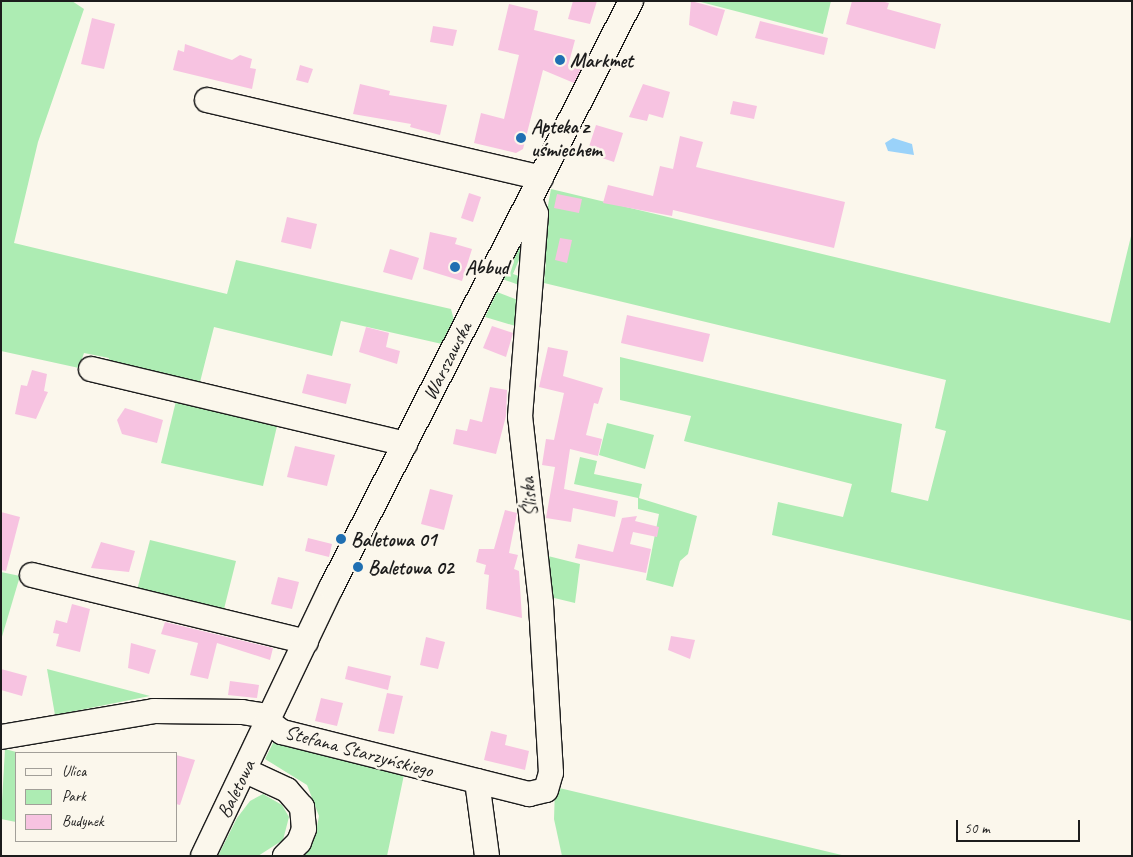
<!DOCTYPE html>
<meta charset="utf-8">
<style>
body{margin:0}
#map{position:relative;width:1133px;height:857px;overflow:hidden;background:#fbf7ec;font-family:Caveat,sans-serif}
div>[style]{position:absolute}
.green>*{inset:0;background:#adecb3}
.water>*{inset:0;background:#9ad2f9}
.building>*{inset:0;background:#f7c3e1}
.roads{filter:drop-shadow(1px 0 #1c1c1c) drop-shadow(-1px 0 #1c1c1c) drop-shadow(0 1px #1c1c1c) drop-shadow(0 -1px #1c1c1c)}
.minor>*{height:24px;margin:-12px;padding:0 12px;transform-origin:12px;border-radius:12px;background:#fbf7ec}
.dots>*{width:14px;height:14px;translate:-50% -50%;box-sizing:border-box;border:2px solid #fbf7ec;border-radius:50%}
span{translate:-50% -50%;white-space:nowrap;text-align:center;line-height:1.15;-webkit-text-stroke:5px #fbf7ec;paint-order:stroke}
.poi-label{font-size:20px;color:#1c1c1c;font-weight:700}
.left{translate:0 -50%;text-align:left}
.street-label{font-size:20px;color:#1c1c1c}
.frame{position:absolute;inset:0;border:2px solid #1c1c1c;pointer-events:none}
.legend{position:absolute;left:15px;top:752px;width:162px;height:90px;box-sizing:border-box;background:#fbf7ec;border:1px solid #a29f99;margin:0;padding:6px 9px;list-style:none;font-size:15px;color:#1c1c1c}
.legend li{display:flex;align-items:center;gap:10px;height:25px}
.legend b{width:25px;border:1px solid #a29f99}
.scale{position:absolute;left:956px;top:820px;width:124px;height:22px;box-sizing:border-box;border:2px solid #1c1c1c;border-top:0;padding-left:6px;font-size:15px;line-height:18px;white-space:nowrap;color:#1c1c1c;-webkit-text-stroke:4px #fbf7ec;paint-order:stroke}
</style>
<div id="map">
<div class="green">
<i style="clip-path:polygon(1px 1px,72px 1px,84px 9px,38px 142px,14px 243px,227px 294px,236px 260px,451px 309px,454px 320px,442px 344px,341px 321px,332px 356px,214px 327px,199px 386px,108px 364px,109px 358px,84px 353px,79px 368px,1px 351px)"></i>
<i style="clip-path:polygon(697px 1px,831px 1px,823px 34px)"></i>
<i style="clip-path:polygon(551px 189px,1110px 323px,1132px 232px,1132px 621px,772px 535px,778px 502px,843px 517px,852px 484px,684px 441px,691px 416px,620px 400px,620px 357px,902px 424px,891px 492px,928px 501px,946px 431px,935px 428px,946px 380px,544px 283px,546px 262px,538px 259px)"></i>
<i style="clip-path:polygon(527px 225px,530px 234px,513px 274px,525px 278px,522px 286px,502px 279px)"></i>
<i style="clip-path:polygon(497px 292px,523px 302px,522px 328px,485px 317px)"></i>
<i style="clip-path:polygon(176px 401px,277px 426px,263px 486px,161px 463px)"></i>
<i style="clip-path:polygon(607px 423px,654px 435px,645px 469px,599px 455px)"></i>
<i style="clip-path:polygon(580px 457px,597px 461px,594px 474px,642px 484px,639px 498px,697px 516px,688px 554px,680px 561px,673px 587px,646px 580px,659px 514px,638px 509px,638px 498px,574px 484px)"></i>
<i style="clip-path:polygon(150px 540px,236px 561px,223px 613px,136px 594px)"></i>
<i style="clip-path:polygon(544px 555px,580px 564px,575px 603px,546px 596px)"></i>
<i style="clip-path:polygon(1px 572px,20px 576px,1px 640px)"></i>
<i style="clip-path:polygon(47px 669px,150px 696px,55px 715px)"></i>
<i style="clip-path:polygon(284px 741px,405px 770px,387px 856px,303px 856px,316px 832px,319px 816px,307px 785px,265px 759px,273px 743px)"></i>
<i style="clip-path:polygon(5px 749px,20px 753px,16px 822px,1px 819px)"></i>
<i style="clip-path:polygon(555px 787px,846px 856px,562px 856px,554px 819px)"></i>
<i style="clip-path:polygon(263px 794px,282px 805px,289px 817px,283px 840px,258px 856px,218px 856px,237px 818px,250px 801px)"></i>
</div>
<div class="water">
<i style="clip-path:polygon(893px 138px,912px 144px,914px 155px,888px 151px,885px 143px)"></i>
</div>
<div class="building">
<i style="clip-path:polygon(573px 1px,597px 1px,590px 24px,568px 19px)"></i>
<i style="clip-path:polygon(691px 1px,725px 10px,717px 36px,689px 25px)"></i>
<i style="clip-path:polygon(852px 1px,881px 1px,889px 3px,887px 9px,941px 24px,935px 49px,846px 24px)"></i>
<i style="clip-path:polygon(509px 4px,538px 11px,534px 30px,575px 40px,568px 66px,581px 69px,574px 83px,543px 70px,523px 149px,516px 153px,474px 143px,481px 113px,504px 119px,519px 55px,498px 50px)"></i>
<i style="clip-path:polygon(92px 18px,115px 24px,104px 69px,81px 64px)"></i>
<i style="clip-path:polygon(760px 21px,828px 38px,824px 55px,755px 38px)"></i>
<i style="clip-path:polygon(433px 26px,457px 30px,453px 46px,430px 42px)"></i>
<i style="clip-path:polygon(185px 44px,232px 60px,240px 55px,252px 59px,250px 68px,256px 69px,252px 89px,173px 70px,178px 50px,184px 52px)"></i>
<i style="clip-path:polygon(300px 65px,313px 69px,308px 83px,296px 80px)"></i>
<i style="clip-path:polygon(360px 84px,390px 91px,389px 95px,447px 105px,440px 135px,410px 127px,411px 124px,353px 114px)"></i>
<i style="clip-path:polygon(643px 84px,670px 92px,663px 118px,649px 114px,647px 121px,629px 117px)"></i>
<i style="clip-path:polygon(733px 101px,757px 106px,754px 119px,730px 114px)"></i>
<i style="clip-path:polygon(596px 125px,623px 133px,614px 162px,587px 153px)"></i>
<i style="clip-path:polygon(680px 136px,703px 142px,696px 167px,845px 202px,834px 248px,673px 210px,672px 216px,603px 203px,608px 185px,653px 196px,660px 166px,673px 169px)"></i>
<i style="clip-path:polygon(469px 193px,481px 197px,473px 222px,461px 218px)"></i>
<i style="clip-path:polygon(557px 194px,582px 199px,579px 213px,554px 208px)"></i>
<i style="clip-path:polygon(287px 217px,317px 224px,311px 249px,281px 242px)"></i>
<i style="clip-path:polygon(430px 232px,457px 238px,455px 244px,472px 249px,462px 281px,423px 269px)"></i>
<i style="clip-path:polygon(560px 238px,572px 240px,567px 263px,555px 260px)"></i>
<i style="clip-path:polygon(390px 249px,419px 258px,412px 280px,383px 272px)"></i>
<i style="clip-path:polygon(627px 315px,710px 334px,703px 362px,621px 343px)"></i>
<i style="clip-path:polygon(492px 326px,513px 333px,506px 357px,483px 348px)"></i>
<i style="clip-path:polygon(366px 327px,389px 333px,386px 347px,400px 351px,397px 364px,359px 352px)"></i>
<i style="clip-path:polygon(548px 347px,568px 351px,563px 376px,603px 388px,598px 404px,594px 403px,586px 435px,602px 439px,598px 456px,570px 449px,564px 489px,618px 501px,615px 517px,573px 508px,571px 522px,546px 518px,555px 467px,542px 465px,546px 439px,554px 440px,564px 393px,539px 387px)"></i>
<i style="clip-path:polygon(32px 370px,47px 374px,44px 391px,48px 392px,36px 419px,15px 414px,21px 385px,27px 386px)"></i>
<i style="clip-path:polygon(307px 374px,351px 384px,346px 404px,302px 393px)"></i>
<i style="clip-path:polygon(490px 387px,507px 390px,506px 416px,496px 454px,453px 444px,456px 429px,467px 431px,470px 419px,482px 422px)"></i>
<i style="clip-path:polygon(125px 408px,163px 420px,157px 443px,122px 434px,117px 420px)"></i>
<i style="clip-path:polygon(295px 446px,335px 455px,327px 486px,287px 477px)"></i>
<i style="clip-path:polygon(430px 489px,453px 495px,444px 530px,421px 524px)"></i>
<i style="clip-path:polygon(505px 510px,517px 513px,509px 553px,518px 555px,514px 569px,519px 571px,522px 618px,486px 609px,489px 575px,484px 574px,486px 565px,476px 562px,479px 549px,494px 549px)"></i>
<i style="clip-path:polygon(1px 512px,20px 517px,6px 571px,1px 570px)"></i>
<i style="clip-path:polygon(637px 516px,635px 521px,659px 527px,657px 537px,633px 532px,630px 544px,651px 549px,646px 573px,575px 558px,578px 544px,613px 552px,622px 518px)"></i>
<i style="clip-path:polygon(308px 538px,332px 544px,329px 557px,305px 551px)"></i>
<i style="clip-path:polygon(101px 542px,135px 551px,129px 572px,91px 568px)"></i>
<i style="clip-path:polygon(278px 577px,299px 582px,292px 609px,271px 604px)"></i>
<i style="clip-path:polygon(72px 604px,90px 609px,80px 652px,56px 646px,59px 634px,53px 633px,56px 620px,67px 623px)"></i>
<i style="clip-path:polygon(165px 622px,273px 648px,270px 660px,217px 643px,208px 679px,190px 675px,198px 643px,161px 634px)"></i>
<i style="clip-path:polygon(671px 636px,695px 640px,690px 659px,668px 650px)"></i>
<i style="clip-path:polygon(426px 637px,445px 642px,438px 669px,420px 665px)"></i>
<i style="clip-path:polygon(131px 643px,156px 650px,149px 674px,128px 668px)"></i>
<i style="clip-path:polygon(348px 666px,391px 676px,388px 690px,345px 679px)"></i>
<i style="clip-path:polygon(1px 669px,27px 676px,22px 696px,1px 690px)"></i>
<i style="clip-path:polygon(230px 681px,259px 685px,257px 698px,228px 695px)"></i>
<i style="clip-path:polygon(387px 693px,403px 696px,394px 734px,378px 731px)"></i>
<i style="clip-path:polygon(321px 698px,343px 703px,337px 726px,315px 721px)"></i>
<i style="clip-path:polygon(491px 731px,507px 735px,505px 745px,529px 751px,525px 770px,484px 760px)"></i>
<i style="clip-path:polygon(176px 755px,195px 760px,180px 805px,176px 804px)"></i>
</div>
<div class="roads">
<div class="minor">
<i style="left:207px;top:100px;width:343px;rotate:13.1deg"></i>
<i style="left:91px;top:369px;width:323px;rotate:13.4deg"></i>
<i style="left:32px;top:575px;width:282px;rotate:13.7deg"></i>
<i style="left:1px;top:737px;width:155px;rotate:-9.6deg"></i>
<i style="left:154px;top:711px;width:88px;rotate:0.7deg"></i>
<i style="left:242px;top:712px;width:18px;rotate:9deg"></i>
<i style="left:260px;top:715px;width:28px;rotate:38deg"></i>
<i style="left:282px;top:732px;width:255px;rotate:14.1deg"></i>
<i style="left:529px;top:794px;width:17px;rotate:-13deg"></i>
<i style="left:546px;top:790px;width:18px;rotate:-74deg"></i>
<i style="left:551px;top:773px;width:170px;rotate:-93.4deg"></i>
<i style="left:541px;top:603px;width:187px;rotate:-96.4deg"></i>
<i style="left:520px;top:417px;width:204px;rotate:-85.5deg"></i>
<i style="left:536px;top:214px;width:16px;rotate:-112deg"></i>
<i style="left:246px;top:771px;width:45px;rotate:24.9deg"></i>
<i style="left:287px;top:790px;width:23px;rotate:49deg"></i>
<i style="left:302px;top:807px;width:22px;rotate:85deg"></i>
<i style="left:304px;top:829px;width:14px;rotate:111deg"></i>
<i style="left:299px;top:842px;width:20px;rotate:135deg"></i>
<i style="left:477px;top:781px;width:76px;rotate:82.4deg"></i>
<i style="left:203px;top:856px;width:297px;rotate:-64.5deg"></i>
<i style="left:331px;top:588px;width:659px;rotate:-62.93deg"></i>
</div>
</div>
<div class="dots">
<i style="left:560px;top:60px;background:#1f6fb2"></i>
<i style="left:521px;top:138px;background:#1f6fb2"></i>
<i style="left:455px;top:267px;background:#1f6fb2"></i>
<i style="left:341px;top:539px;background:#1f6fb2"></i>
<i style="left:358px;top:567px;background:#1f6fb2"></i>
</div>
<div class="poi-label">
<span class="left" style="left:570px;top:60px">Markmet</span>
<span class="left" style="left:531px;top:138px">Apteka z<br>uśmiechem</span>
<span class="left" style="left:465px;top:267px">Abbud</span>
<span class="left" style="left:351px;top:539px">Baletowa 01</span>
<span class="left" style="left:368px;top:567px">Baletowa 02</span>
</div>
<div class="street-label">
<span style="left:447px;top:361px;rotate:-63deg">Warszawska</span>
<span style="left:529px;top:497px;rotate:-97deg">Śliska</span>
<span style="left:359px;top:751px;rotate:15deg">Stefana Starzyńskiego</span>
<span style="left:236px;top:789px;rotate:-64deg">Baletowa</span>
</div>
<div class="frame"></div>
<ul class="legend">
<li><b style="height:6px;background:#fbf7ec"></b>Ulica</li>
<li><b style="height:14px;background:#adecb3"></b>Park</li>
<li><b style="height:14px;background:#f7c3e1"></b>Budynek</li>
</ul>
<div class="scale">50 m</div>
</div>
